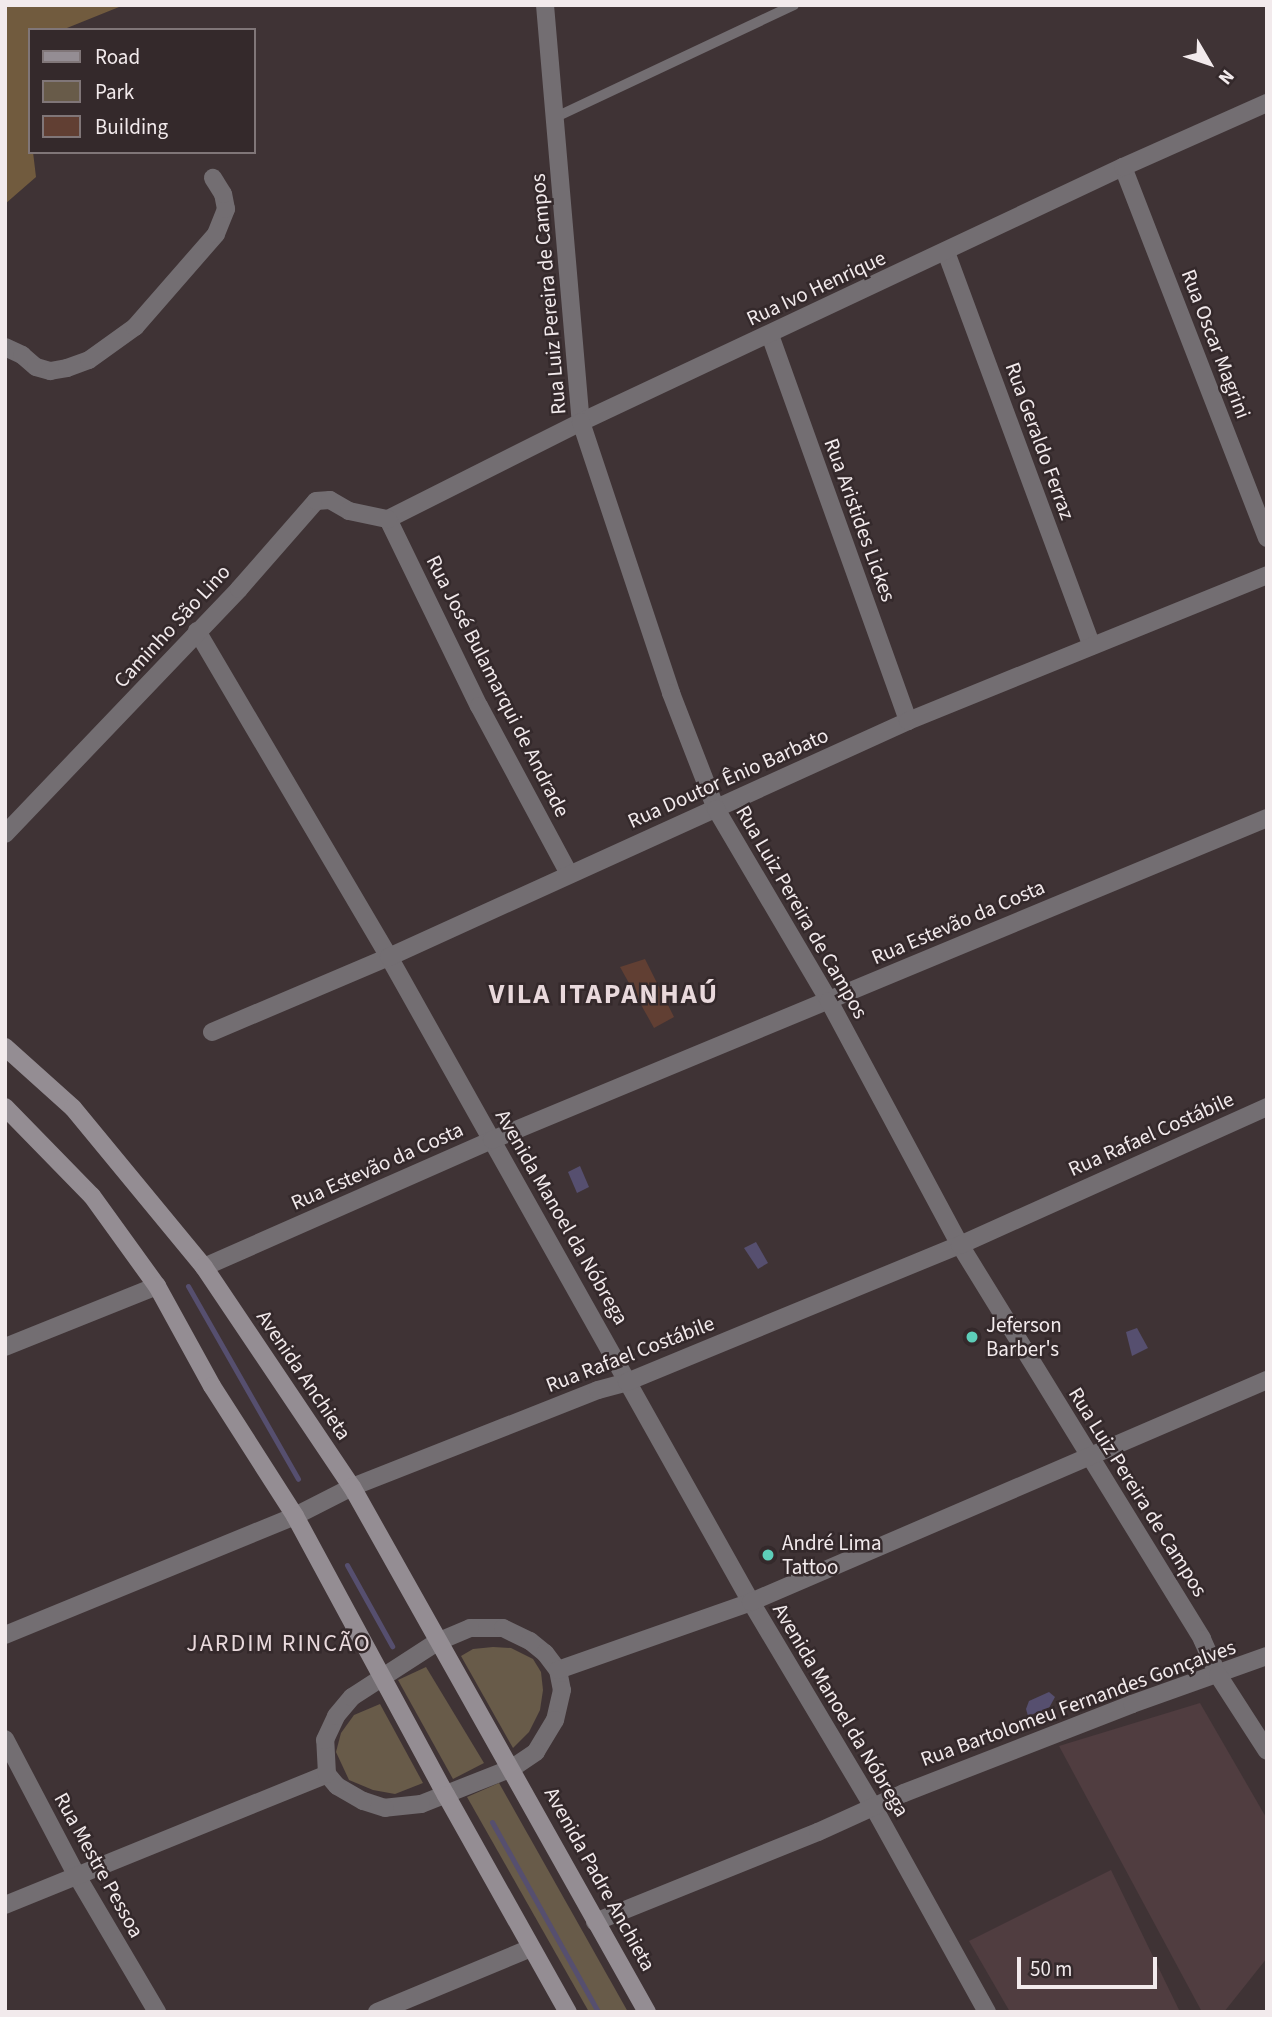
<!DOCTYPE html>
<meta charset="utf-8">
<style>
body{margin:0}
#map{position:relative;width:1272px;height:2017px;overflow:hidden;background:#3f3335;font-family:"Source Sans 3",sans-serif}
div>[style]{position:absolute}
.built>*{inset:0;background:#503d40}
.green>*{inset:0;background:#685b49}
.forest>*{inset:0;background:#715b3e}
.water>*{inset:0;background:#564f6f}
.stream>*{height:5px;margin:-2.5px;padding:0 2.5px;transform-origin:2.5px;border-radius:2.5px;background:#564f6f}
.building>*{inset:0;background:#613f33}
.service>*{height:10px;margin:-5px;padding:0 5px;transform-origin:5px;border-radius:5px;background:#736e72}
.minor>*{height:18px;margin:-9px;padding:0 9px;transform-origin:9px;border-radius:9px;background:#736e72}
.tertiary>*{height:18px;margin:-9px;padding:0 9px;transform-origin:9px;border-radius:9px;background:#736e72}
.secondary>*{height:18px;margin:-9px;padding:0 9px;transform-origin:9px;border-radius:9px;background:#948d93}
.dots>*{width:19px;height:19px;translate:-50% -50%;box-sizing:border-box;border:4px solid #34292b;border-radius:50%}
span{translate:-50% -50%;white-space:nowrap;text-align:center;line-height:1.15;-webkit-text-stroke:5px #34292b;paint-order:stroke}
.street-label{font-size:21px;color:#f2eaec}
.poi-label{font-size:21px;color:#f2eaec}
.left{translate:0 -50%;text-align:left}
.quarter-label{font-size:24px;color:#e9d9dc;letter-spacing:2px}
.district-label{font-size:28px;color:#e9d9dc;font-weight:700;letter-spacing:2px}
.frame{position:absolute;inset:0;border:7px solid #f2eaec;pointer-events:none}
.legend{position:absolute;left:28px;top:28px;width:228px;height:126px;box-sizing:border-box;background:#34292b;border:2px solid #807678;margin:0;padding:9px 12px;list-style:none;font-size:21px;color:#f2eaec}
.legend li{display:flex;align-items:center;gap:14px;height:35px}
.legend b{width:35px;border:2px solid #807678}
.north{position:absolute;left:1174px;top:28px;width:70px;height:70px;-webkit-text-stroke:5px #34292b;paint-order:stroke;rotate:129deg;font-size:19px;font-weight:700;line-height:28px;text-align:center;color:#f2eaec}
.north::after{content:'';display:block;margin:auto;width:24px;height:32px;background:#f2eaec;clip-path:polygon(50% 0,100% 100%,50% 72%,0 100%)}
.scale{position:absolute;left:1017px;top:1957px;width:140px;height:32px;box-sizing:border-box;border:4px solid #f2eaec;border-top:0;padding-left:9px;font-size:21px;line-height:24px;white-space:nowrap;color:#f2eaec;-webkit-text-stroke:5px #34292b;paint-order:stroke}
</style>
<div id="map">
<div class="built">
<i style="clip-path:polygon(1200px 1703px,1267px 1819px,1267px 1958px,1224px 2012px,1202px 2012px,1059px 1746px)"></i>
<i style="clip-path:polygon(1111px 1870px,1180px 2012px,1010px 2012px,969px 1941px)"></i>
</div>
<div class="green">
<i style="clip-path:polygon(493px 1647px,511px 1648px,533px 1659px,541px 1672px,543px 1690px,540px 1710px,529px 1732px,513px 1748px,461px 1656px,473px 1649px)"></i>
<i style="clip-path:polygon(426px 1667px,484px 1763px,453px 1779px,398px 1680px)"></i>
<i style="clip-path:polygon(380px 1704px,423px 1783px,395px 1794px,373px 1790px,349px 1780px,336px 1752px,341px 1733px,354px 1715px)"></i>
<i style="clip-path:polygon(499px 1783px,628px 2012px,589px 2012px,467px 1797px)"></i>
</div>
<div class="forest">
<i style="clip-path:polygon(5px 5px,124px 5px,62px 30px,30px 30px,30px 152px,33px 152px,36px 177px,5px 204px)"></i>
</div>
<div class="water">
<i style="clip-path:polygon(580px 1166px,589px 1187px,577px 1193px,568px 1172px)"></i>
<i style="clip-path:polygon(756px 1242px,768px 1263px,758px 1269px,744px 1248px)"></i>
<i style="clip-path:polygon(1137px 1328px,1148px 1348px,1132px 1356px,1126px 1332px)"></i>
<i style="clip-path:polygon(1049px 1692px,1055px 1697px,1049px 1708px,1028px 1716px,1026px 1709px,1029px 1701px)"></i>
</div>
<div class="stream">
<i style="left:188px;top:1286px;width:222px;rotate:60.3deg"></i>
<i style="left:347px;top:1565px;width:93px;rotate:60.9deg"></i>
<i style="left:492px;top:1822px;width:218px;rotate:60.8deg"></i>
</div>
<div class="building">
<i style="clip-path:polygon(645px 959px,674px 1017px,654px 1028px,620px 967px)"></i>
</div>
<div class="service">
<i style="left:556px;top:117px;width:263px;rotate:-25.2deg"></i>
</div>
<div class="minor">
<i style="left:545px;top:5px;width:419px;rotate:85.1deg"></i>
<i style="left:1123px;top:167px;width:398px;rotate:68.8deg"></i>
<i style="left:946px;top:252px;width:420px;rotate:69.7deg"></i>
<i style="left:770px;top:335px;width:410px;rotate:70.3deg"></i>
<i style="left:5px;top:347px;width:19px;rotate:25deg"></i>
<i style="left:22px;top:355px;width:18px;rotate:41deg"></i>
<i style="left:36px;top:367px;width:15px;rotate:16deg"></i>
<i style="left:50px;top:371px;width:17px;rotate:-10deg"></i>
<i style="left:67px;top:368px;width:23px;rotate:-20deg"></i>
<i style="left:89px;top:360px;width:57px;rotate:-35.7deg"></i>
<i style="left:135px;top:327px;width:123px;rotate:-48.9deg"></i>
<i style="left:216px;top:234px;width:27px;rotate:-68deg"></i>
<i style="left:226px;top:209px;width:15px;rotate:-101deg"></i>
<i style="left:223px;top:194px;width:19px;rotate:-122deg"></i>
<i style="left:388px;top:519px;width:216px;rotate:-26.7deg"></i>
<i style="left:581px;top:422px;width:599px;rotate:-25.2deg"></i>
<i style="left:1123px;top:167px;width:158px;rotate:-24deg"></i>
<i style="left:388px;top:519px;width:208px;rotate:64.1deg"></i>
<i style="left:479px;top:706px;width:191px;rotate:61.8deg"></i>
<i style="left:197px;top:631px;width:378px;rotate:59.5deg"></i>
<i style="left:389px;top:957px;width:740px;rotate:60.7deg"></i>
<i style="left:751px;top:1602px;width:240px;rotate:59.2deg"></i>
<i style="left:874px;top:1808px;width:233px;rotate:61deg"></i>
<i style="left:5px;top:834px;width:339px;rotate:-46.3deg"></i>
<i style="left:239px;top:589px;width:117px;rotate:-48.8deg"></i>
<i style="left:316px;top:501px;width:14px;rotate:-4deg"></i>
<i style="left:330px;top:500px;width:22px;rotate:30deg"></i>
<i style="left:349px;top:511px;width:40px;rotate:12deg"></i>
<i style="left:212px;top:1032px;width:192px;rotate:-23deg"></i>
<i style="left:389px;top:957px;width:570px;rotate:-24.45deg"></i>
<i style="left:908px;top:721px;width:388px;rotate:-22.1deg"></i>
<i style="left:204px;top:1267px;width:315px;rotate:-23.8deg"></i>
<i style="left:492px;top:1140px;width:839px;rotate:-22.56deg"></i>
<i style="left:5px;top:1347px;width:164px;rotate:-21.9deg"></i>
<i style="left:5px;top:1739px;width:155px;rotate:62.3deg"></i>
<i style="left:77px;top:1876px;width:158px;rotate:59.5deg"></i>
<i style="left:5px;top:1905px;width:348px;rotate:-22.1deg"></i>
<i style="left:595px;top:1922px;width:240px;rotate:-22deg"></i>
<i style="left:818px;top:1832px;width:94px;rotate:-24.4deg"></i>
<i style="left:904px;top:1793px;width:245px;rotate:-21.3deg"></i>
<i style="left:1132px;top:1704px;width:143px;rotate:-19.6deg"></i>
<i style="left:377px;top:2012px;width:167px;rotate:-22.6deg"></i>
</div>
<div class="tertiary">
<i style="left:581px;top:422px;width:286px;rotate:71.6deg"></i>
<i style="left:671px;top:693px;width:124px;rotate:68.8deg"></i>
<i style="left:716px;top:809px;width:223px;rotate:59.5deg"></i>
<i style="left:829px;top:1001px;width:277px;rotate:61.8deg"></i>
<i style="left:960px;top:1245px;width:462px;rotate:58.4deg"></i>
<i style="left:1202px;top:1639px;width:39px;rotate:66deg"></i>
<i style="left:1218px;top:1675px;width:90px;rotate:57.2deg"></i>
<i style="left:470px;top:1628px;width:33px"></i>
<i style="left:503px;top:1628px;width:30px;rotate:26deg"></i>
<i style="left:530px;top:1641px;width:19px;rotate:39deg"></i>
<i style="left:545px;top:1653px;width:21px;rotate:53deg"></i>
<i style="left:558px;top:1670px;width:20px;rotate:79deg"></i>
<i style="left:562px;top:1690px;width:31px;rotate:103deg"></i>
<i style="left:555px;top:1720px;width:37px;rotate:121deg"></i>
<i style="left:536px;top:1752px;width:29px;rotate:146deg"></i>
<i style="left:512px;top:1768px;width:98px;rotate:158.4deg"></i>
<i style="left:421px;top:1804px;width:36px;rotate:174deg"></i>
<i style="left:385px;top:1808px;width:23px;rotate:-162deg"></i>
<i style="left:363px;top:1801px;width:30px;rotate:-150deg"></i>
<i style="left:337px;top:1786px;width:16px;rotate:-130deg"></i>
<i style="left:327px;top:1774px;width:34px;rotate:-93deg"></i>
<i style="left:325px;top:1740px;width:26px;rotate:-65deg"></i>
<i style="left:336px;top:1716px;width:25px;rotate:-50deg"></i>
<i style="left:352px;top:1697px;width:101px;rotate:-32.9deg"></i>
<i style="left:437px;top:1642px;width:36px;rotate:-23deg"></i>
<i style="left:5px;top:1635px;width:313px;rotate:-22.3deg"></i>
<i style="left:295px;top:1516px;width:64px;rotate:-27deg"></i>
<i style="left:352px;top:1487px;width:264px;rotate:-21.5deg"></i>
<i style="left:598px;top:1390px;width:30px;rotate:-15deg"></i>
<i style="left:627px;top:1382px;width:360px;rotate:-22.4deg"></i>
<i style="left:960px;top:1245px;width:337px;rotate:-24.2deg"></i>
<i style="left:558px;top:1670px;width:205px;rotate:-19.4deg"></i>
<i style="left:751px;top:1602px;width:562px;rotate:-23.28deg"></i>
</div>
<div class="secondary">
<i style="left:5px;top:1047px;width:91px;rotate:41.9deg"></i>
<i style="left:73px;top:1108px;width:206px;rotate:50.5deg"></i>
<i style="left:204px;top:1267px;width:265px;rotate:56.1deg"></i>
<i style="left:352px;top:1487px;width:602px;rotate:60.67deg"></i>
<i style="left:5px;top:1107px;width:124px;rotate:45.7deg"></i>
<i style="left:92px;top:1196px;width:111px;rotate:54.2deg"></i>
<i style="left:157px;top:1286px;width:114px;rotate:61.2deg"></i>
<i style="left:212px;top:1386px;width:154px;rotate:57.4deg"></i>
<i style="left:295px;top:1516px;width:317px;rotate:61.6deg"></i>
<i style="left:446px;top:1795px;width:249px;rotate:60.7deg"></i>
</div>
<div class="dots">
<i style="left:972px;top:1337px;background:#5dceb9"></i>
<i style="left:768px;top:1555px;background:#5dceb9"></i>
</div>
<div class="street-label">
<span style="left:816px;top:288px;rotate:-25deg">Rua Ivo Henrique</span>
<span style="left:548px;top:294px;rotate:-95deg">Rua Luiz Pereira de Campos</span>
<span style="left:1216px;top:344px;rotate:69deg">Rua Oscar Magrini</span>
<span style="left:1040px;top:441px;rotate:70deg">Rua Geraldo Ferraz</span>
<span style="left:860px;top:520px;rotate:70deg">Rua Aristides Lickes</span>
<span style="left:172px;top:626px;rotate:-47deg">Caminho São Lino</span>
<span style="left:498px;top:686px;rotate:63deg">Rua José Bulamarqui de Andrade</span>
<span style="left:728px;top:778px;rotate:-24deg">Rua Doutor Ênio Barbato</span>
<span style="left:802px;top:912px;rotate:60deg">Rua Luiz Pereira de Campos</span>
<span style="left:958px;top:922px;rotate:-23deg">Rua Estevão da Costa</span>
<span style="left:1151px;top:1134px;rotate:-24deg">Rua Rafael Costábile</span>
<span style="left:377px;top:1166px;rotate:-24deg">Rua Estevão da Costa</span>
<span style="left:562px;top:1217px;rotate:60deg">Avenida Manoel da Nóbrega</span>
<span style="left:630px;top:1354px;rotate:-21deg">Rua Rafael Costábile</span>
<span style="left:304px;top:1375px;rotate:56deg">Avenida Anchieta</span>
<span style="left:1138px;top:1492px;rotate:58deg">Rua Luiz Pereira de Campos</span>
<span style="left:1078px;top:1703px;rotate:-20deg">Rua Bartolomeu Fernandes Gonçalves</span>
<span style="left:841px;top:1710px;rotate:59deg">Avenida Manoel da Nóbrega</span>
<span style="left:99px;top:1865px;rotate:61deg">Rua Mestre Pessoa</span>
<span style="left:600px;top:1879px;rotate:61deg">Avenida Padre Anchieta</span>
</div>
<div class="poi-label">
<span class="left" style="left:986px;top:1337px">Jeferson<br>Barber's</span>
<span class="left" style="left:782px;top:1555px">André Lima<br>Tattoo</span>
</div>
<div class="quarter-label">
<span style="left:279px;top:1644px">JARDIM RINCÃO</span>
</div>
<div class="district-label">
<span style="left:604px;top:994px">VILA ITAPANHAÚ</span>
</div>
<div class="frame"></div>
<ul class="legend">
<li><b style="height:9px;background:#948d93"></b>Road</li>
<li><b style="height:19px;background:#685b49"></b>Park</li>
<li><b style="height:19px;background:#613f33"></b>Building</li>
</ul>
<div class="north">N</div>
<div class="scale">50 m</div>
</div>
